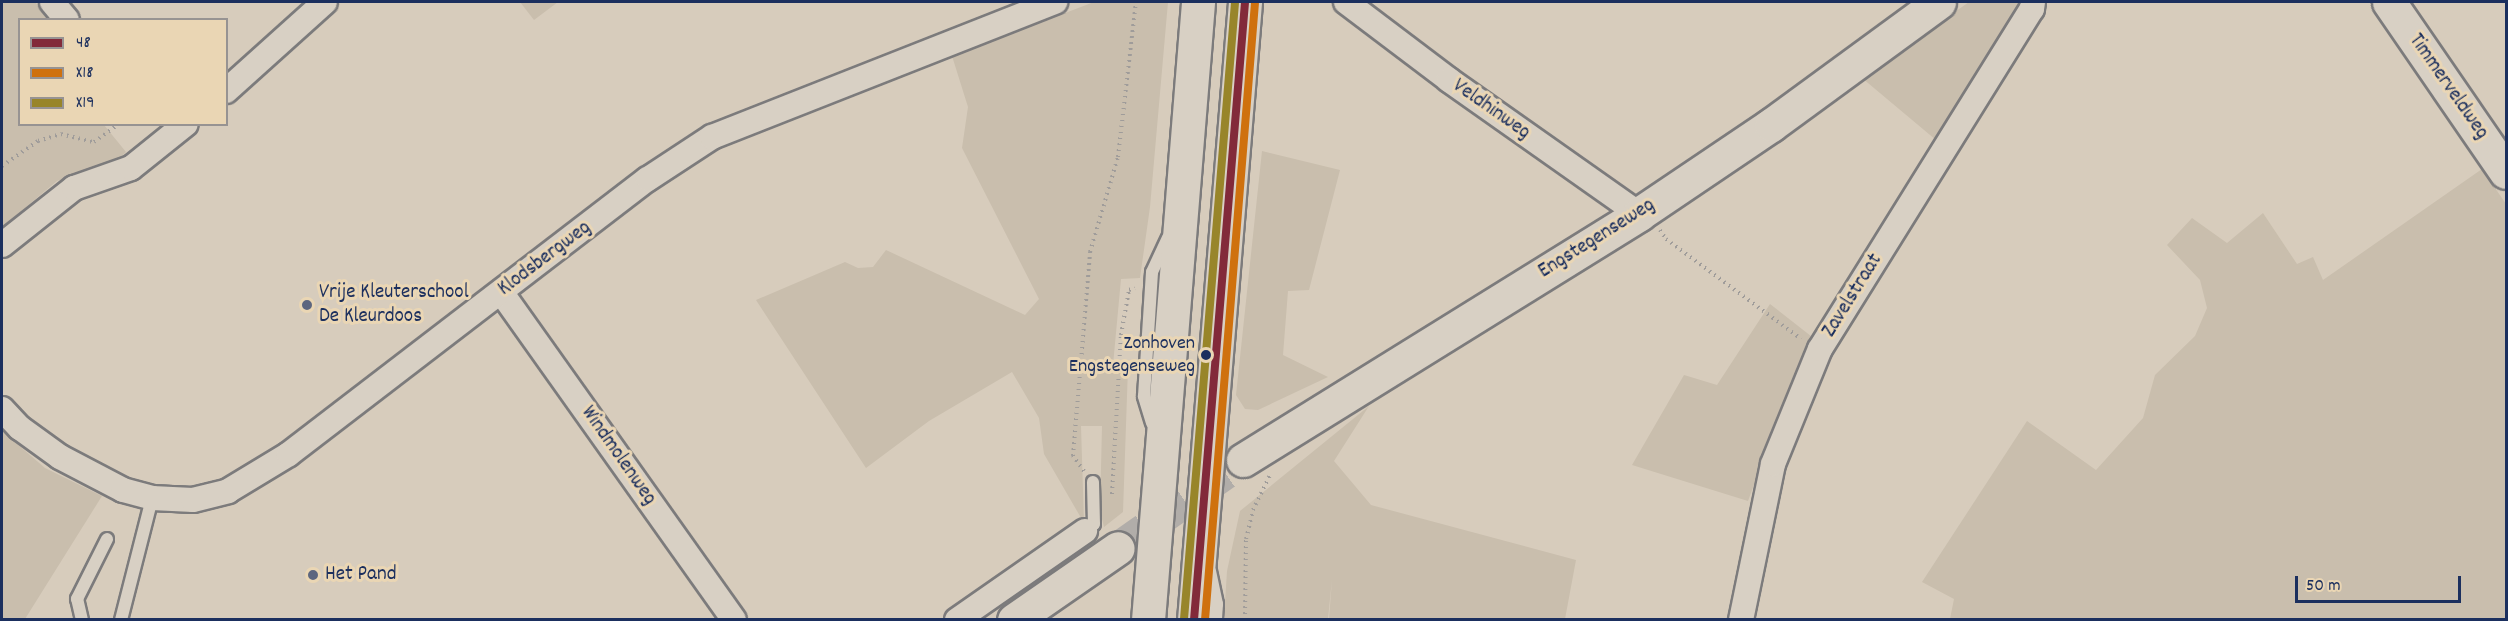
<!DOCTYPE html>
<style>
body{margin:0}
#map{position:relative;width:2508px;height:621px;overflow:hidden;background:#d7ccbc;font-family:Dekko,sans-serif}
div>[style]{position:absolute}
.green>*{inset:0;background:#c9bead}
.secondary-tunnel>*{height:33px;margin-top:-16.5px;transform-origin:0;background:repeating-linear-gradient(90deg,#b1ada9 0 33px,transparent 0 49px)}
.path>*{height:4px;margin-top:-2px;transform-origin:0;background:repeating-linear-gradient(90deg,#9f9c9a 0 1.5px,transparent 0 6px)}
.roads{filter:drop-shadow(2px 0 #7c7b7c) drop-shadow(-2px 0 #7c7b7c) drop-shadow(0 2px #7c7b7c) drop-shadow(0 -2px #7c7b7c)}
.lane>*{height:12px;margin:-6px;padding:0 6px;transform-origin:6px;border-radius:6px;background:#d8d0c4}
.street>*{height:24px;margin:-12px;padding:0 12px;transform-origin:12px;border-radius:12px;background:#d8d0c4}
.secondary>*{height:33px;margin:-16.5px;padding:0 16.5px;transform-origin:16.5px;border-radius:16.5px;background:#d8d0c4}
.highway>*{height:33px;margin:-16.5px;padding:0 16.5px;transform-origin:16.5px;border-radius:16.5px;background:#d8d0c4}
.bus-1>*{height:8px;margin:-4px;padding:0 4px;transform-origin:4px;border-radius:4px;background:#822a3a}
.bus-2>*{height:8px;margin:-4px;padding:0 4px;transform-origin:4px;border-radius:4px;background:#cf710e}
.bus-3>*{height:8px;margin:-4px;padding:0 4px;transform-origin:4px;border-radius:4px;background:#98852a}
.dots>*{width:16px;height:16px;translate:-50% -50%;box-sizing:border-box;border:3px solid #ead6b4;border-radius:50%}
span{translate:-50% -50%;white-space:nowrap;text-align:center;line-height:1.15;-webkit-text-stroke:6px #ead6b4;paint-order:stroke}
.bus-label{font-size:20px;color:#1b2f5e}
.right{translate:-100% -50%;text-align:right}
.street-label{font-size:21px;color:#1b2f5e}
.poi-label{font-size:21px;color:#1b2f5e}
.left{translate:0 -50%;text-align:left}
.frame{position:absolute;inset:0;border:3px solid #1b2f5e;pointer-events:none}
.legend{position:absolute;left:18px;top:18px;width:210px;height:108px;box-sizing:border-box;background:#ead6b4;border:2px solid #979392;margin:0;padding:8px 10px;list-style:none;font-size:18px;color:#1b2f5e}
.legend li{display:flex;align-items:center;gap:12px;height:30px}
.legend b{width:30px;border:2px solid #979392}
.scale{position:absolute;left:2295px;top:576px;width:166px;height:27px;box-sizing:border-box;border:3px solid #1b2f5e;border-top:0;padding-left:8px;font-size:18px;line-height:21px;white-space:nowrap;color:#1b2f5e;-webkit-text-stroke:4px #ead6b4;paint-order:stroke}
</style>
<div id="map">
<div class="green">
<i style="clip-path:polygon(5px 2px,35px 2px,50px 19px,20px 20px,20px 124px,104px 125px,126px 152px,117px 161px,57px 181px,2px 227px,2px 4px)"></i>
<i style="clip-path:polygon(520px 2px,558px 2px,534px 20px)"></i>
<i style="clip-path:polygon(1094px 2px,1168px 2px,1150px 207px,1140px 278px,1121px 279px,1113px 365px,1128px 367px,1123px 512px,1104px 527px,1100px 511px,1102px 426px,1081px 426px,1084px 523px,1044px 454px,1039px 418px,1012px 372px,929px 421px,866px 468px,756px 300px,845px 262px,858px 268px,873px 267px,886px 250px,1025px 315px,1039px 299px,962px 148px,968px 107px,952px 56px)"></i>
<i style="clip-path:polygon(1969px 2px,2024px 2px,1936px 140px,1862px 78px)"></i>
<i style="clip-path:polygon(1262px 151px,1340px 170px,1309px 290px,1288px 291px,1283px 355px,1328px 377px,1258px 410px,1245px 409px,1236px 395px)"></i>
<i style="clip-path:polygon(2482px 169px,2506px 204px,2506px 619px,1950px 619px,1954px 599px,1922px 582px,2027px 421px,2096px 470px,2143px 418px,2155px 375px,2195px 336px,2207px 308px,2200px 280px,2167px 245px,2192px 218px,2227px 243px,2263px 213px,2297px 264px,2313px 257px,2323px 280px)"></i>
<i style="clip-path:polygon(1770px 304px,1816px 340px,1782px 408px,1748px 501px,1632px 465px,1684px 375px,1717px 385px)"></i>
<i style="clip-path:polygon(1369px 406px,1334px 461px,1371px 505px,1576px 560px,1565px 619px,1329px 619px,1332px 579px,1328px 619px,1224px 619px,1227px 571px,1240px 511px)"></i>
<i style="clip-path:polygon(2px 431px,45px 468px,102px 496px,25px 619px,2px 619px)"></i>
</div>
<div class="secondary-tunnel">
<i style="left:1118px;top:548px;width:153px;rotate:-35.1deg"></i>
</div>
<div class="path">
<i style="left:2px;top:166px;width:44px;rotate:-34.8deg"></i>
<i style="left:38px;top:141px;width:24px;rotate:-17deg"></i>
<i style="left:61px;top:134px;width:34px;rotate:14deg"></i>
<i style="left:94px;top:142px;width:31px;rotate:-36deg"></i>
<i style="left:1660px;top:230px;width:11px;rotate:56deg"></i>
<i style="left:1666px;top:239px;width:168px;rotate:36.5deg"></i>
<i style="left:1084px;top:471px;width:19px;rotate:-126deg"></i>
<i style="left:1073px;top:456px;width:205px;rotate:-85.2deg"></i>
<i style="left:1090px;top:252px;width:99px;rotate:-73.6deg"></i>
<i style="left:1118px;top:157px;width:156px;rotate:-83.4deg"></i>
<i style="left:1112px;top:494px;width:159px;rotate:-86.8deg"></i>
<i style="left:1121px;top:335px;width:46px;rotate:-79.9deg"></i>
<i style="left:1129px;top:290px;width:6px;rotate:-18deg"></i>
<i style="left:1245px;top:620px;width:81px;rotate:-89.3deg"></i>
<i style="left:1246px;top:539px;width:30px;rotate:-76deg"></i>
<i style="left:1253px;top:510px;width:39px;rotate:-64deg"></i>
</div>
<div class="roads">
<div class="lane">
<i style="left:1152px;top:423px;width:28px;rotate:-107deg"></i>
<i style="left:1144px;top:396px;width:124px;rotate:-86.3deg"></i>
<i style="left:1152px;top:272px;width:38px;rotate:-65deg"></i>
<i style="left:1085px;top:531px;width:11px;rotate:-38deg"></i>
<i style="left:1094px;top:524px;width:42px;rotate:-91.4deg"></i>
<i style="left:1210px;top:571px;width:34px;rotate:78deg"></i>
<i style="left:1217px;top:604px;width:16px;rotate:94deg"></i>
<i style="left:82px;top:620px;width:22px;rotate:-103deg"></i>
<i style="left:77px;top:599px;width:67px;rotate:-63.4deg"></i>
<i style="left:121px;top:620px;width:126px;rotate:-75.7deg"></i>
</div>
<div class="street">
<i style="left:52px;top:2px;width:23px;rotate:50deg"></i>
<i style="left:1346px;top:2px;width:129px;rotate:37.1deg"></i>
<i style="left:1449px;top:80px;width:232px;rotate:35.2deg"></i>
<i style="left:226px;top:91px;width:133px;rotate:-42deg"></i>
<i style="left:2px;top:245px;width:92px;rotate:-38.4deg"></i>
<i style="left:74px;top:188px;width:60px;rotate:-19.3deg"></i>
<i style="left:131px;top:168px;width:70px;rotate:-38.7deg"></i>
<i style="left:501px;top:292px;width:402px;rotate:54.6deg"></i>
<i style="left:2px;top:409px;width:26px;rotate:47deg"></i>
<i style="left:20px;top:428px;width:49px;rotate:35.9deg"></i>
<i style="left:60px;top:457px;width:71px;rotate:27.6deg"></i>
<i style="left:123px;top:490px;width:30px;rotate:15deg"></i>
<i style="left:152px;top:498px;width:41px;rotate:2.8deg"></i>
<i style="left:193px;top:500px;width:36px;rotate:-14deg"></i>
<i style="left:228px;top:491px;width:71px;rotate:-31.2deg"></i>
<i style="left:289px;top:454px;width:452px;rotate:-37.5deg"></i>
<i style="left:648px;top:179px;width:77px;rotate:-33.3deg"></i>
<i style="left:712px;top:137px;width:369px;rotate:-21.5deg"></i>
<i style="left:957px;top:620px;width:156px;rotate:-34.8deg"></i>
<i style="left:1741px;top:620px;width:159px;rotate:-78.4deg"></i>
<i style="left:1773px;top:464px;width:124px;rotate:-67.8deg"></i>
<i style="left:1820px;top:349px;width:401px;rotate:-58.1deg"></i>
<i style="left:2032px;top:9px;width:7px;rotate:-82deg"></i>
</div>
<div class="secondary">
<i style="left:2389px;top:2px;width:206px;rotate:55.5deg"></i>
<i style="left:1243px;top:460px;width:466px;rotate:-31.8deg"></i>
<i style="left:1639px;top:214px;width:159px;rotate:-34deg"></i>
<i style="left:1771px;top:125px;width:208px;rotate:-36.2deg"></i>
<i style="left:1014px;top:620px;width:126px;rotate:-34.7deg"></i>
</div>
<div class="highway">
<i style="left:1148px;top:620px;width:620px;rotate:-85.37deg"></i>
<i style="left:1194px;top:620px;width:620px;rotate:-85.28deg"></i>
</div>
</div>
<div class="bus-1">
<i style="left:1194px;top:620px;width:620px;rotate:-85.28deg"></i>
</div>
<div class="bus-2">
<i style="left:1205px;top:620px;width:619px;rotate:-85.37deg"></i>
</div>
<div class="bus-3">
<i style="left:1184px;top:619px;width:619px;rotate:-85.27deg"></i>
</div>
<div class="dots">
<i style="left:307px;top:305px;background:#5d667f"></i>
<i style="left:1206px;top:355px;background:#1b2f5e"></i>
<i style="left:313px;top:575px;background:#5d667f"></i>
</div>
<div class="bus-label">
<span class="right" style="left:1195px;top:356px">Zonhoven<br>Engstegenseweg</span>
</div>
<div class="street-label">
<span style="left:2448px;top:87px;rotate:55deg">Timmerveldweg</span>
<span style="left:1491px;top:110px;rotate:35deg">Veldhinweg</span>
<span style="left:1597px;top:239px;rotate:-32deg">Engstegenseweg</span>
<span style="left:545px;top:259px;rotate:-37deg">Klodsbergweg</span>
<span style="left:1853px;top:296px;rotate:-58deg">Zavelstraat</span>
<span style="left:618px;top:456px;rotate:55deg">Windmolenweg</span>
</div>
<div class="poi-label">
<span class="left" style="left:319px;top:305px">Vrije Kleuterschool<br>De Kleurdoos</span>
<span class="left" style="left:325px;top:575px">Het Pand</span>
</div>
<div class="frame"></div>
<ul class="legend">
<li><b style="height:8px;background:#822a3a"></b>48</li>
<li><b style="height:8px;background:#cf710e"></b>X18</li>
<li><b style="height:8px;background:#98852a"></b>X19</li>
</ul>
<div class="scale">50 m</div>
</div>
